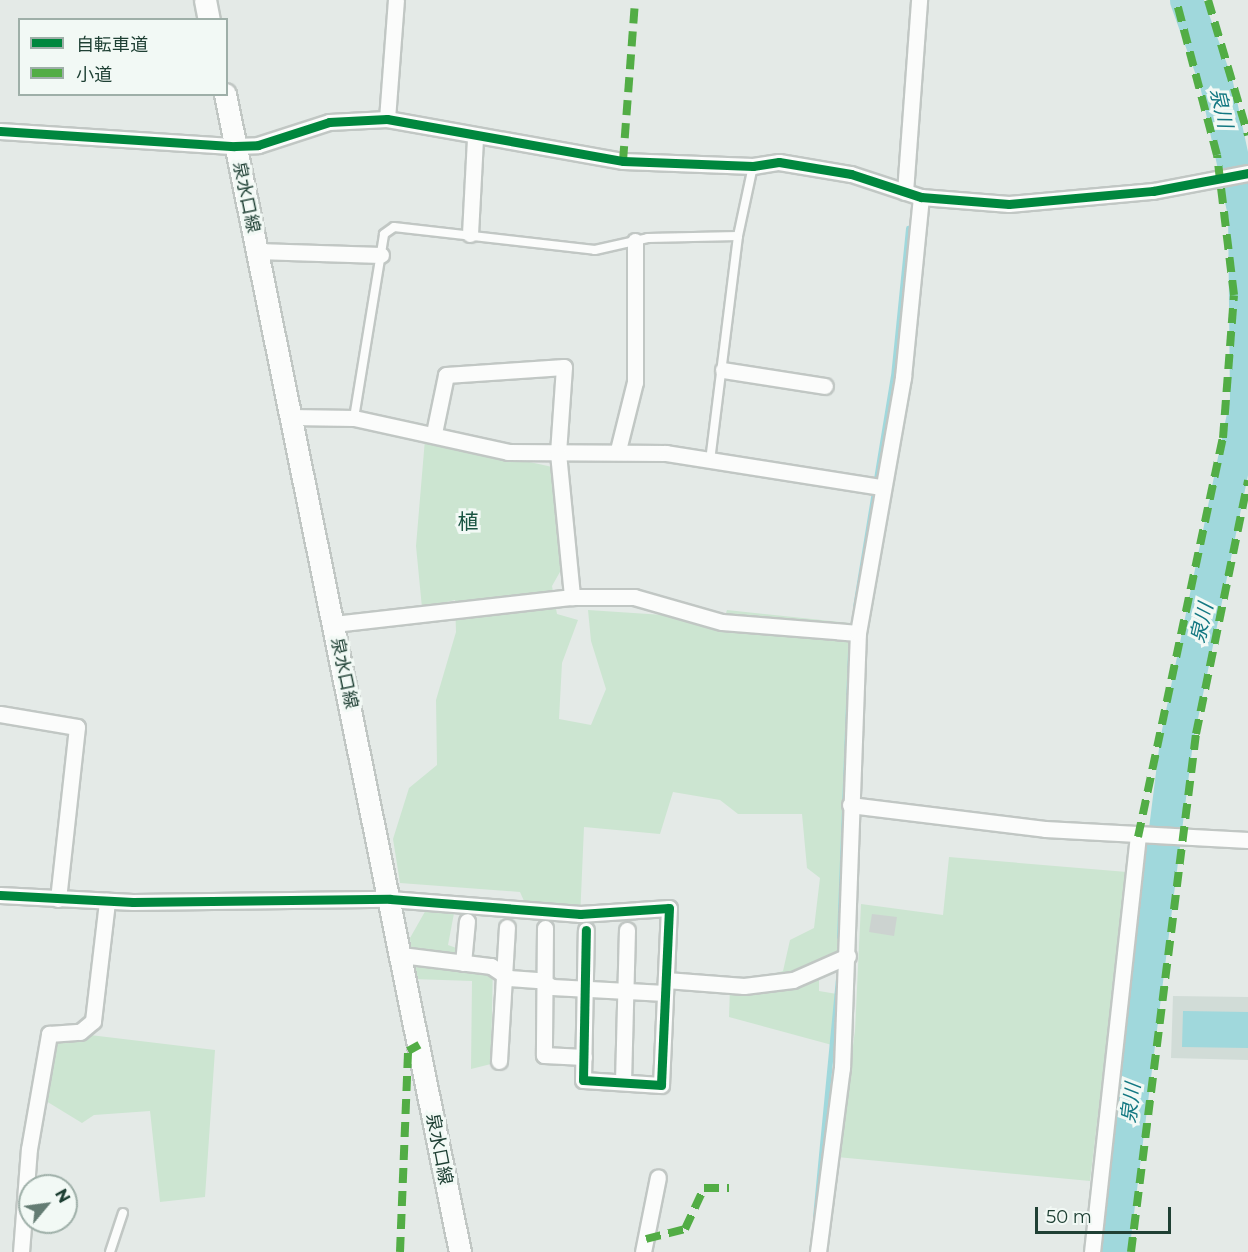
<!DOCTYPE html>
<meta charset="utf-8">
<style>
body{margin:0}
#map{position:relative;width:1248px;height:1252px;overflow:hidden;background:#e4eae7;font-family:Montserrat,"Noto Sans JP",sans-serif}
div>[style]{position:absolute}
.built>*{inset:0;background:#d1dcd7}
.green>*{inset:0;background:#cce5d1}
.water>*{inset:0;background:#a0d8dc}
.stream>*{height:5px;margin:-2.5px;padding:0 2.5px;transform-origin:2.5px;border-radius:2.5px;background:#a0d8dc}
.river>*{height:33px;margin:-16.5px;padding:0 16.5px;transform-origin:16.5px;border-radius:16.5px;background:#a0d8dc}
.building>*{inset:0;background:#ccd3d0}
.roads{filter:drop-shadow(2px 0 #c1c7c4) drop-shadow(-2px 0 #c1c7c4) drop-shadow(0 2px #c1c7c4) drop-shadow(0 -2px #c1c7c4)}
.service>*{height:8px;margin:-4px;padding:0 4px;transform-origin:4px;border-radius:4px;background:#fbfcfb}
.minor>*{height:15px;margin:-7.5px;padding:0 7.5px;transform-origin:7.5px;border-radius:7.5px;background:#fbfcfb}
.secondary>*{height:21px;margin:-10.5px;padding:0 10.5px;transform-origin:10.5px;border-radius:10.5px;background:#fbfcfb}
.quiet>*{height:8px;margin-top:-4px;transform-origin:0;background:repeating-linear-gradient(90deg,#52ad45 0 15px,transparent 0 23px)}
.cycleway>*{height:9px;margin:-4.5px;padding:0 4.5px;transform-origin:4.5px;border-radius:4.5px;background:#00873e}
span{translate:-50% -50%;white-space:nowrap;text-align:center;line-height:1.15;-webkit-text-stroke:6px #f2f9f5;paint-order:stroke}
.street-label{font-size:18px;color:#1f4034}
.water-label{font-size:20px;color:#137882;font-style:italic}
.quarter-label{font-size:21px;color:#195441}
.legend{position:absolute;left:18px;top:18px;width:210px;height:78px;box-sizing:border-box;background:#f2f9f5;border:2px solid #9eafa8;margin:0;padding:8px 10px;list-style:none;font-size:18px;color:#1f4034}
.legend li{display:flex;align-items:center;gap:12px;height:30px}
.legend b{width:30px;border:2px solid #9eafa8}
.north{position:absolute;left:18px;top:1174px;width:60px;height:60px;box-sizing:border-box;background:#f2f9f5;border:2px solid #9eafa8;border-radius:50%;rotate:61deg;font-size:16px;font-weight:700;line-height:24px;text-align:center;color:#1f4034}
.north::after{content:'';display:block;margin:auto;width:21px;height:27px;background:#647c73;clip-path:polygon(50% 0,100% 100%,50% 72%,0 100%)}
.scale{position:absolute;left:1035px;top:1207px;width:136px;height:27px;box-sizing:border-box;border:3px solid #1f4034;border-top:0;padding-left:8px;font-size:18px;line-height:21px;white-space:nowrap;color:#1f4034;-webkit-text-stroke:4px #f2f9f5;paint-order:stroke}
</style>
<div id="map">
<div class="built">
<i style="clip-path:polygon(1173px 996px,1248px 997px,1248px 1060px,1171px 1058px)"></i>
</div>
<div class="green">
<i style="clip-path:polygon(425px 439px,566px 470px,572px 498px,569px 556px,552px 586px,557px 614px,578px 620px,562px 663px,559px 719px,591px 725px,606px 689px,591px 641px,588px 610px,724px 619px,727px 610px,850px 623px,841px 949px,819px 962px,819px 991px,837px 994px,832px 1045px,729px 1017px,730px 987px,783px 971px,790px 940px,814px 928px,820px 878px,807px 868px,802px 814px,738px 814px,720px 800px,673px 792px,660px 834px,584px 827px,580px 919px,533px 921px,520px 892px,400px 883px,393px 839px,409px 788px,437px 765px,436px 700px,456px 632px,455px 600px,422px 608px,416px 546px)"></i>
<i style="clip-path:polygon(949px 857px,1127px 872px,1090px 1181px,837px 1157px,855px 1031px,861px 904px,943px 915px)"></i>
<i style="clip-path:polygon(427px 908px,455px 908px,448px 945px,493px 961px,491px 1064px,471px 1069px,472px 981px,413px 979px,410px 938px)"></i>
<i style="clip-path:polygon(90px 1035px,215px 1050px,205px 1197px,160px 1202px,150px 1111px,94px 1115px,82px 1123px,46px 1101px,57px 1040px)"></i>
</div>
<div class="water">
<i style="clip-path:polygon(1183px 1011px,1248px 1012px,1248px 1048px,1182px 1047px)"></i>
</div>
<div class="stream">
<i style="left:855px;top:607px;width:234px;rotate:-80.7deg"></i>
<i style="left:893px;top:376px;width:149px;rotate:-84.2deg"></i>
<i style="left:839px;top:937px;width:288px;rotate:-87.8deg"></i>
<i style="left:815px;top:1217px;width:239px;rotate:-84.5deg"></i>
</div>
<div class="river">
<i style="left:1112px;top:1252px;width:515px;rotate:-82.86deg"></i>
<i style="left:1176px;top:741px;width:349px;rotate:-78.4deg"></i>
<i style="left:1246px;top:399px;width:185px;rotate:-90.6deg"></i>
<i style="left:1244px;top:214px;width:134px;rotate:-102.1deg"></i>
<i style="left:1216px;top:83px;width:88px;rotate:-109.9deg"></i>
</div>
<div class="building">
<i style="clip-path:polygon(872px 914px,897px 917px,894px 936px,869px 932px)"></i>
</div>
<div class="roads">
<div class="service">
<i style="left:354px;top:418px;width:186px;rotate:-80.7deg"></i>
<i style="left:384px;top:234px;width:12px;rotate:-35deg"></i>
<i style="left:394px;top:227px;width:202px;rotate:6.5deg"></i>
<i style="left:595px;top:250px;width:54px;rotate:-12.8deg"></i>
<i style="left:648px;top:238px;width:90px;rotate:-1.3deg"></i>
<i style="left:710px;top:461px;width:227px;rotate:-82.9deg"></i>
<i style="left:738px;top:236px;width:72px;rotate:-77.9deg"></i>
<i style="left:110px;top:1252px;width:41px;rotate:-71.6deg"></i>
</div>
<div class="minor">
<i style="left:387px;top:119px;width:119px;rotate:-85.7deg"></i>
<i style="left:0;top:131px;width:235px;rotate:3.7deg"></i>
<i style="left:235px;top:146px;width:23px;rotate:-2deg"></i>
<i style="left:258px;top:145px;width:75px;rotate:-17.9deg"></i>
<i style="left:329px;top:122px;width:58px;rotate:-3deg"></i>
<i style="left:387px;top:119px;width:240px;rotate:10.1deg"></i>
<i style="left:623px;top:161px;width:130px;rotate:2.2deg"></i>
<i style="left:753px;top:166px;width:26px;rotate:-9deg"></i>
<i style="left:779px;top:162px;width:73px;rotate:9.5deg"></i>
<i style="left:851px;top:174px;width:74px;rotate:18.2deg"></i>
<i style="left:921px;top:197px;width:88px;rotate:4.5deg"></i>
<i style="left:1009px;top:204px;width:145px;rotate:-5.2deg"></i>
<i style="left:1153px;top:191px;width:97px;rotate:-10.7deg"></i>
<i style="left:905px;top:192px;width:193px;rotate:-85.8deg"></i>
<i style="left:470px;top:234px;width:97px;rotate:-87deg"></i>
<i style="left:257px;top:251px;width:124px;rotate:1.8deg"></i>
<i style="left:723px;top:370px;width:103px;rotate:8.9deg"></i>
<i style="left:291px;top:417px;width:63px;rotate:0.9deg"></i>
<i style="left:354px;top:418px;width:158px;rotate:12.4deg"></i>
<i style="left:508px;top:452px;width:158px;rotate:0.4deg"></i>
<i style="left:666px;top:453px;width:217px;rotate:9deg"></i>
<i style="left:434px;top:433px;width:59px;rotate:-78.3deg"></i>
<i style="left:446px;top:375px;width:118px;rotate:-3.9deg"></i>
<i style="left:564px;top:367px;width:86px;rotate:94deg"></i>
<i style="left:558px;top:453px;width:145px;rotate:84.4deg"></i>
<i style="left:618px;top:450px;width:70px;rotate:-76deg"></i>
<i style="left:635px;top:382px;width:141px;rotate:-90deg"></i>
<i style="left:334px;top:624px;width:240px;rotate:-6.5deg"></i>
<i style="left:572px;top:597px;width:62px"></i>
<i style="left:634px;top:597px;width:91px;rotate:15.9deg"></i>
<i style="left:722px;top:622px;width:136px;rotate:4.6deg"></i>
<i style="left:0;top:714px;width:78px;rotate:9.6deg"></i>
<i style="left:77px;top:727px;width:173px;rotate:96.3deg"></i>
<i style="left:850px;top:805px;width:196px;rotate:7deg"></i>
<i style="left:1045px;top:829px;width:203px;rotate:3.1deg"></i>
<i style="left:0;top:895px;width:133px;rotate:3deg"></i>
<i style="left:133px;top:902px;width:257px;rotate:-0.7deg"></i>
<i style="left:390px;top:899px;width:191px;rotate:4.5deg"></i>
<i style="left:580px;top:914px;width:89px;rotate:-3.9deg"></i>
<i style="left:669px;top:908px;width:177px;rotate:92.6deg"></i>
<i style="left:661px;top:1085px;width:78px;rotate:-176.3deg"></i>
<i style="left:583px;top:1080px;width:150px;rotate:-88.9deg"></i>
<i style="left:545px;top:928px;width:127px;rotate:90.5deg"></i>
<i style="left:544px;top:1055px;width:40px;rotate:2.9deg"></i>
<i style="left:401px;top:955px;width:91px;rotate:7deg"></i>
<i style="left:491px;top:966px;width:22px;rotate:34deg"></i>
<i style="left:509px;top:978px;width:31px;rotate:4deg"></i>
<i style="left:540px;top:980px;width:14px;rotate:30deg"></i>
<i style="left:552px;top:987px;width:113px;rotate:3deg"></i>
<i style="left:463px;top:963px;width:42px;rotate:-84.6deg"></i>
<i style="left:666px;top:980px;width:78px;rotate:4.4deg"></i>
<i style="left:744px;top:986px;width:49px;rotate:-7deg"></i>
<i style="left:793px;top:980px;width:60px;rotate:-23.6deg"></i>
<i style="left:499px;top:1061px;width:134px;rotate:-86.6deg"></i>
<i style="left:623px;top:1082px;width:152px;rotate:-88.5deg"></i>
<i style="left:21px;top:1252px;width:103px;rotate:-85.6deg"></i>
<i style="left:29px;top:1149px;width:117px;rotate:-80.1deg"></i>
<i style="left:49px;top:1034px;width:31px;rotate:-4deg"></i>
<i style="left:80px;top:1032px;width:17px;rotate:-40deg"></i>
<i style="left:93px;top:1021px;width:121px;rotate:-83.3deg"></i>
<i style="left:643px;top:1252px;width:76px;rotate:-78.7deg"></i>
<i style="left:818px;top:1252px;width:186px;rotate:-82.6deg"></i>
<i style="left:842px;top:1068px;width:435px;rotate:-87.9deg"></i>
<i style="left:858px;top:633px;width:260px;rotate:-80deg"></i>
<i style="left:903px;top:377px;width:181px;rotate:-84.3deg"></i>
<i style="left:1092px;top:1252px;width:418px;rotate:-83.7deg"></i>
</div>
<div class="secondary">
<i style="left:205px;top:0;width:20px;rotate:79deg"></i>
<i style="left:225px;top:94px;width:1182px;rotate:78.53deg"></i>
</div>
</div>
<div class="quiet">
<i style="left:1208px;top:0;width:141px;rotate:73.5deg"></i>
<i style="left:623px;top:161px;width:161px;rotate:-85.7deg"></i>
<i style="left:1138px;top:837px;width:408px;rotate:-78deg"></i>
<i style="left:1223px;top:438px;width:143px;rotate:-85.6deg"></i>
<i style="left:1234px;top:295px;width:141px;rotate:-96.9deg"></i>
<i style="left:1217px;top:155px;width:160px;rotate:-104.8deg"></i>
<i style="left:646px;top:1239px;width:40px;rotate:-14.4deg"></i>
<i style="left:685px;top:1229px;width:45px;rotate:-65.1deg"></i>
<i style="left:704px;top:1188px;width:25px"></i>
<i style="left:400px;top:1252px;width:201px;rotate:-87.7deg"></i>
<i style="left:408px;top:1051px;width:13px;rotate:-29deg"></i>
<i style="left:1131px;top:1252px;width:522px;rotate:-82.85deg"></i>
<i style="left:1196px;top:734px;width:259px;rotate:-78.4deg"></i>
</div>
<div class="cycleway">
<i style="left:0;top:131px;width:235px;rotate:3.7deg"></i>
<i style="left:235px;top:146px;width:23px;rotate:-2deg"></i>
<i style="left:258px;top:145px;width:75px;rotate:-17.9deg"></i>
<i style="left:329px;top:122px;width:58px;rotate:-3deg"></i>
<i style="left:387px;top:119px;width:240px;rotate:10.1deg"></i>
<i style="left:623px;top:161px;width:130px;rotate:2.2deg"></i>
<i style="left:753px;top:166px;width:26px;rotate:-9deg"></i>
<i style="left:779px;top:162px;width:73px;rotate:9.5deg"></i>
<i style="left:851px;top:174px;width:74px;rotate:18.2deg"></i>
<i style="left:921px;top:197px;width:88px;rotate:4.5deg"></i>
<i style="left:1009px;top:204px;width:145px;rotate:-5.2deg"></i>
<i style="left:1153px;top:191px;width:97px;rotate:-10.7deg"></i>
<i style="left:0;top:895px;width:133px;rotate:3deg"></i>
<i style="left:133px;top:902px;width:257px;rotate:-0.7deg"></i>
<i style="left:390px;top:899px;width:191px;rotate:4.5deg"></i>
<i style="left:580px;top:914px;width:89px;rotate:-3.9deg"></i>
<i style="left:669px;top:908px;width:177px;rotate:92.6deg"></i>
<i style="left:661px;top:1085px;width:78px;rotate:-176.3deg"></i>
<i style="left:583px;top:1080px;width:150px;rotate:-88.9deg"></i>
</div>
<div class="street-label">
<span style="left:246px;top:197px;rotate:78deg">泉水口線</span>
<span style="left:344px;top:673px;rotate:78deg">泉水口線</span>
<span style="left:439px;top:1149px;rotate:79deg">泉水口線</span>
</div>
<div class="water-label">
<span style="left:1221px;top:108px;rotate:77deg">泉川</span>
<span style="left:1202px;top:623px;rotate:-77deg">泉川</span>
<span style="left:1131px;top:1103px;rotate:-83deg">泉川</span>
</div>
<div class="quarter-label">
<span style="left:468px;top:522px">植</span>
</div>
<ul class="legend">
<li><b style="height:8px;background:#00873e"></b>自転車道</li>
<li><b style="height:8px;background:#52ad45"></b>小道</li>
</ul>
<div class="north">N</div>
<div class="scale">50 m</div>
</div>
